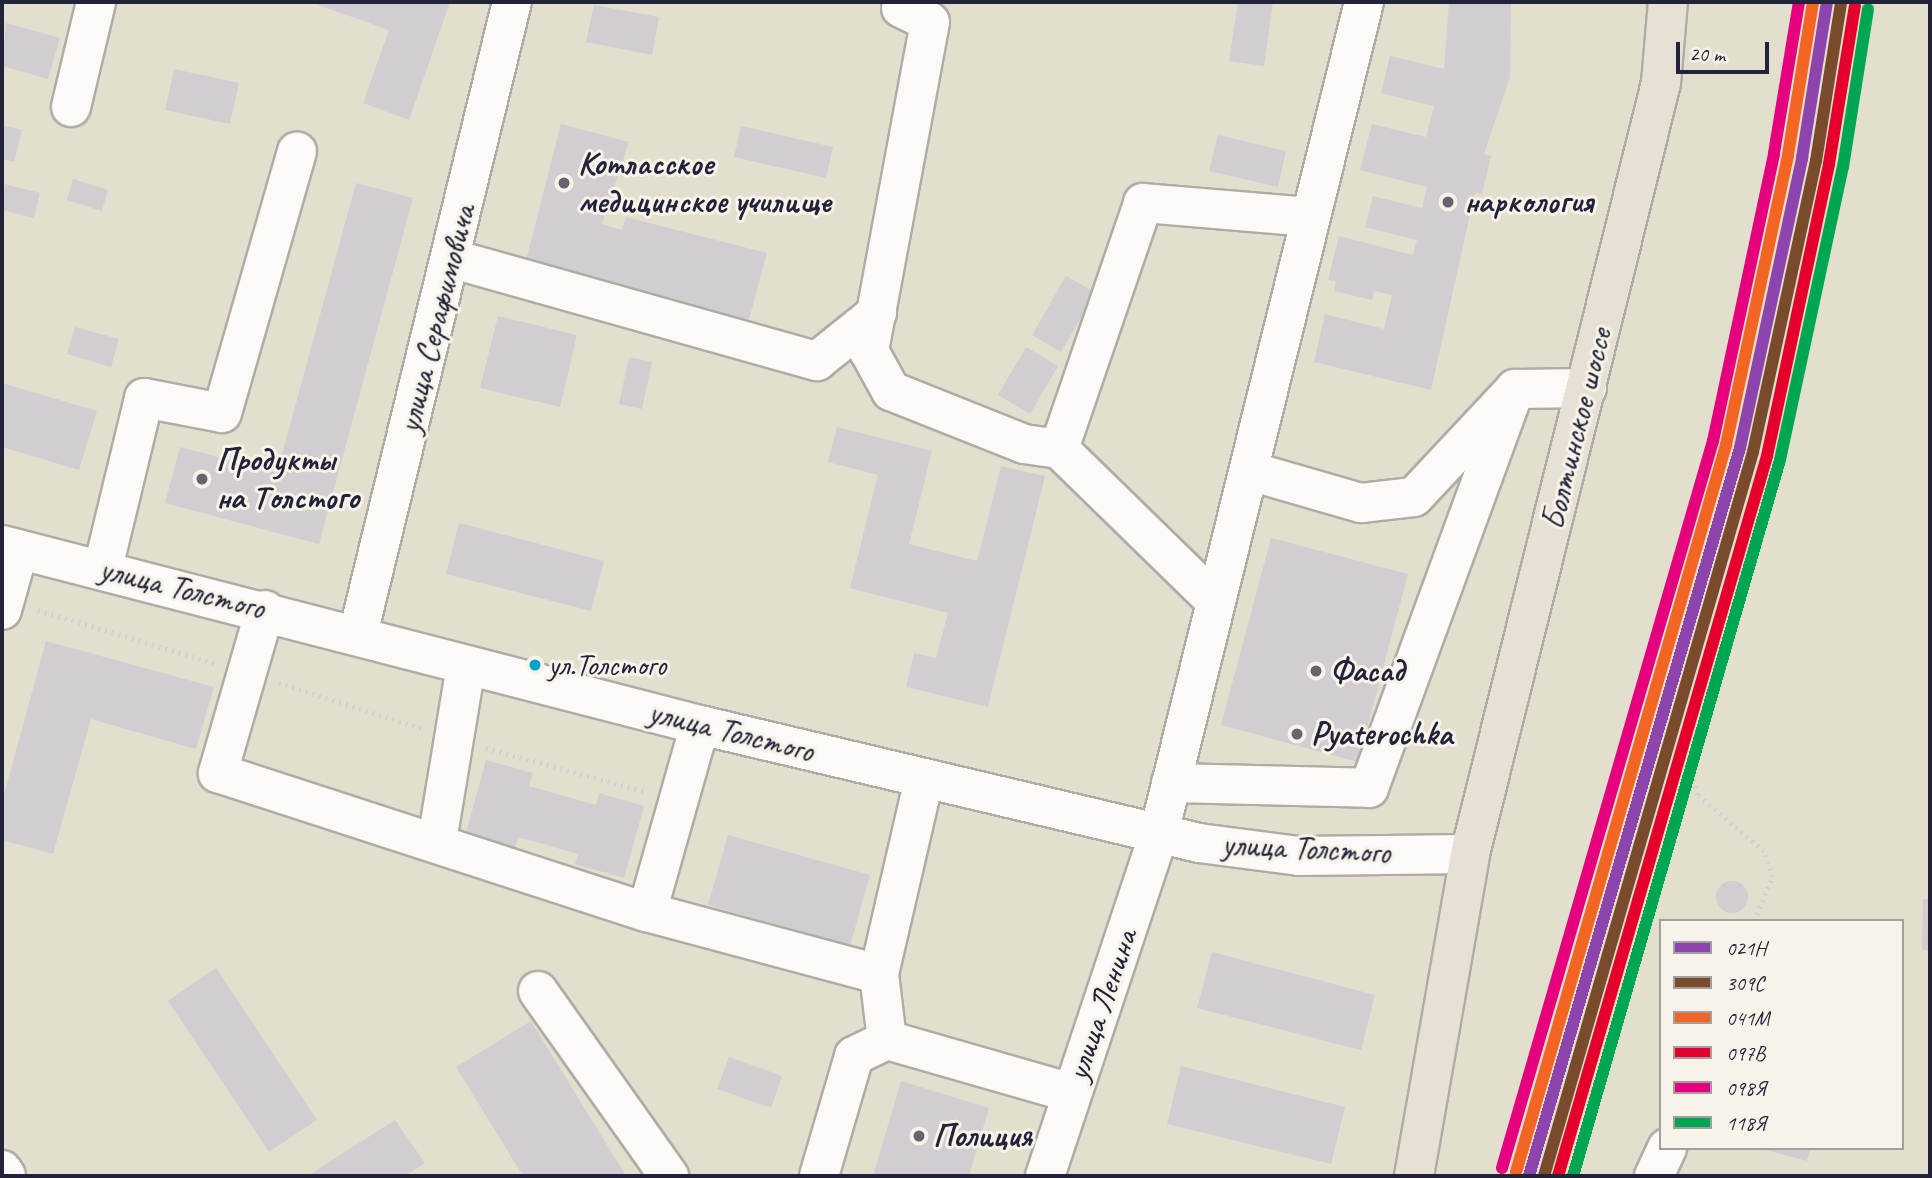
<!DOCTYPE html>
<meta charset="utf-8">
<style>
body{margin:0}
#map{position:relative;width:1932px;height:1178px;overflow:hidden;background:#e3dfce;font-family:Caveat,sans-serif}
div>[style]{position:absolute}
.building>*{inset:0;background:#d1cdd0}
.round{border-radius:50%}
.path>*{height:4.5px;margin-top:-2.25px;transform-origin:0;background:repeating-linear-gradient(90deg,#d1d0cd 0 2px,transparent 0 7px)}
.roads{filter:drop-shadow(2px 0 #afaca4) drop-shadow(-2px 0 #afaca4) drop-shadow(0 2px #afaca4) drop-shadow(0 -2px #afaca4)}
.minor>*{height:38px;margin:-19px;padding:0 19px;transform-origin:19px;border-radius:19px;background:#fbfaf8}
.major>*{height:38px;margin:-19px;padding:0 19px;transform-origin:19px;border-radius:19px;background:#e6e1d4}
.rail-1>*{height:12px;margin:-6px;padding:0 6px;transform-origin:6px;border-radius:6px;background:#8e44ad}
.rail-2>*{height:12px;margin:-6px;padding:0 6px;transform-origin:6px;border-radius:6px;background:#7a4b2a}
.rail-3>*{height:12px;margin:-6px;padding:0 6px;transform-origin:6px;border-radius:6px;background:#f26522}
.rail-4>*{height:12px;margin:-6px;padding:0 6px;transform-origin:6px;border-radius:6px;background:#e4002b}
.rail-5>*{height:12px;margin:-6px;padding:0 6px;transform-origin:6px;border-radius:6px;background:#e5007d}
.rail-6>*{height:12px;margin:-6px;padding:0 6px;transform-origin:6px;border-radius:6px;background:#00a651}
.dots>*{width:19px;height:19px;translate:-50% -50%;box-sizing:border-box;border:4px solid #f7f3e8;border-radius:50%}
span{translate:-50% -50%;white-space:nowrap;text-align:center;line-height:1.15;-webkit-text-stroke:6px #f7f3e8;paint-order:stroke}
.bus-label{font-size:31px;color:#22223b}
.left{translate:0 -50%;text-align:left}
.poi-label{font-size:33px;color:#22223b;font-weight:700}
.street-label{font-size:33px;color:#22223b}
.frame{position:absolute;inset:0;border:4px solid #22223b;pointer-events:none}
.legend{position:absolute;left:1659px;top:919px;width:245px;height:231px;box-sizing:border-box;background:#f7f3e8;border:2px solid #a29fa3;margin:0;padding:9px 12px;list-style:none;font-size:21px;color:#22223b}
.legend li{display:flex;align-items:center;gap:14px;height:35px}
.legend b{width:35px;border:2px solid #a29fa3}
.scale{position:absolute;left:1676px;top:42px;width:93px;height:32px;box-sizing:border-box;border:4px solid #22223b;border-top:0;padding-left:9px;font-size:21px;line-height:24px;white-space:nowrap;color:#22223b;-webkit-text-stroke:5px #f7f3e8;paint-order:stroke}
</style>
<div id="map">
<div class="building">
<i style="clip-path:polygon(310px 2px,450px 2px,409px 120px,363px 103px,389px 30px)"></i>
<i style="clip-path:polygon(1238px 2px,1273px 2px,1264px 66px,1229px 61px)"></i>
<i style="clip-path:polygon(1449px 2px,1511px 2px,1510px 77px,1484px 154px,1491px 156px,1482px 194px,1475px 192px,1431px 390px,1314px 362px,1325px 314px,1384px 329px,1392px 295px,1374px 291px,1372px 300px,1334px 291px,1336px 281px,1328px 280px,1339px 236px,1413px 255px,1417px 240px,1365px 227px,1373px 196px,1422px 208px,1427px 187px,1360px 170px,1372px 124px,1426px 137px,1434px 106px,1381px 93px,1390px 56px,1444px 69px)"></i>
<i style="clip-path:polygon(594px 5px,659px 17px,652px 55px,586px 42px)"></i>
<i style="clip-path:polygon(6px 23px,60px 38px,48px 79px,2px 66px)"></i>
<i style="clip-path:polygon(174px 69px,239px 83px,230px 124px,165px 110px)"></i>
<i style="clip-path:polygon(561px 124px,629px 142px,602px 224px,622px 230px,626px 217px,767px 253px,748px 323px,525px 264px)"></i>
<i style="clip-path:polygon(2px 125px,22px 130px,14px 162px,2px 159px)"></i>
<i style="clip-path:polygon(741px 126px,833px 147px,826px 178px,734px 157px)"></i>
<i style="clip-path:polygon(1218px 135px,1286px 151px,1278px 187px,1209px 171px)"></i>
<i style="clip-path:polygon(73px 179px,108px 190px,102px 211px,67px 200px)"></i>
<i style="clip-path:polygon(356px 183px,413px 198px,319px 544px,165px 503px,180px 447px,277px 473px)"></i>
<i style="clip-path:polygon(5px 184px,40px 193px,34px 218px,2px 210px)"></i>
<i style="clip-path:polygon(1066px 276px,1096px 293px,1061px 352px,1032px 335px)"></i>
<i style="clip-path:polygon(498px 316px,577px 335px,560px 407px,480px 388px)"></i>
<i style="clip-path:polygon(75px 327px,119px 339px,111px 367px,67px 354px)"></i>
<i style="clip-path:polygon(1026px 347px,1058px 366px,1030px 414px,998px 395px)"></i>
<i style="clip-path:polygon(629px 357px,652px 362px,642px 409px,619px 404px)"></i>
<i style="clip-path:polygon(2px 383px,97px 411px,79px 470px,2px 447px)"></i>
<i style="clip-path:polygon(837px 427px,932px 451px,909px 544px,977px 561px,1001px 466px,1045px 476px,988px 707px,906px 687px,914px 653px,936px 658px,948px 613px,850px 588px,878px 475px,828px 462px)"></i>
<i style="clip-path:polygon(459px 523px,604px 561px,591px 611px,446px 574px)"></i>
<i style="clip-path:polygon(1271px 538px,1408px 574px,1358px 762px,1221px 725px)"></i>
<i style="clip-path:polygon(46px 641px,214px 687px,196px 749px,91px 719px,53px 854px,2px 840px,2px 802px)"></i>
<i style="clip-path:polygon(486px 760px,533px 773px,529px 786px,596px 805px,599px 793px,644px 806px,624px 878px,575px 864px,578px 854px,518px 837px,515px 848px,466px 833px)"></i>
<i style="clip-path:polygon(728px 835px,870px 875px,850px 946px,708px 905px)"></i>
<i class="round" style="left:1716px;top:881px;width:32px;height:32px"></i>
<i style="clip-path:polygon(1923px 899px,1930px 899px,1930px 951px,1922px 950px)"></i>
<i style="clip-path:polygon(1212px 952px,1375px 995px,1361px 1050px,1197px 1008px)"></i>
<i style="clip-path:polygon(216px 968px,317px 1120px,269px 1152px,168px 1001px)"></i>
<i style="clip-path:polygon(531px 1021px,626px 1176px,523px 1176px,456px 1067px)"></i>
<i style="clip-path:polygon(729px 1057px,782px 1076px,771px 1108px,717px 1089px)"></i>
<i style="clip-path:polygon(1181px 1066px,1345px 1107px,1331px 1164px,1167px 1124px)"></i>
<i style="clip-path:polygon(901px 1081px,989px 1108px,969px 1176px,873px 1176px)"></i>
<i style="clip-path:polygon(395px 1120px,425px 1163px,405px 1176px,307px 1176px)"></i>
<i style="clip-path:polygon(1759px 1148px,1810px 1148px,1807px 1161px)"></i>
</div>
<div class="path">
<i style="left:38px;top:610px;width:184px;rotate:16.8deg"></i>
<i style="left:279px;top:683px;width:149px;rotate:17.6deg"></i>
<i style="left:486px;top:748px;width:167px;rotate:15.3deg"></i>
<i style="left:1754px;top:921px;width:48px;rotate:-67.8deg"></i>
<i style="left:1772px;top:877px;width:27px;rotate:-107deg"></i>
<i style="left:1764px;top:851px;width:87px;rotate:-140.1deg"></i>
<i style="left:1697px;top:795px;width:36px;rotate:-103deg"></i>
<i style="left:1689px;top:760px;width:407px;rotate:-74.2deg"></i>
<i style="left:1800px;top:368px;width:212px;rotate:-78.6deg"></i>
<i style="left:1842px;top:160px;width:160px;rotate:-81.7deg"></i>
</div>
<div class="roads">
<div class="minor">
<i style="left:901px;top:8px;width:32px;rotate:26deg"></i>
<i style="left:930px;top:22px;width:335px;rotate:100.5deg"></i>
<i style="left:869px;top:351px;width:46px;rotate:61.2deg"></i>
<i style="left:891px;top:391px;width:143px;rotate:21.7deg"></i>
<i style="left:1024px;top:444px;width:35px;rotate:8deg"></i>
<i style="left:71px;top:107px;width:108px;rotate:-76.6deg"></i>
<i style="left:453px;top:259px;width:378px;rotate:15.7deg"></i>
<i style="left:817px;top:361px;width:77px;rotate:-38.7deg"></i>
<i style="left:1250px;top:471px;width:116px;rotate:16.1deg"></i>
<i style="left:1361px;top:503px;width:53px;rotate:-6.5deg"></i>
<i style="left:1414px;top:497px;width:148px;rotate:-46.9deg"></i>
<i style="left:1515px;top:389px;width:72px;rotate:-0.8deg"></i>
<i style="left:2px;top:545px;width:721px;rotate:14.46deg"></i>
<i style="left:700px;top:725px;width:513px;rotate:13.3deg"></i>
<i style="left:1199px;top:843px;width:101px;rotate:7.4deg"></i>
<i style="left:1299px;top:856px;width:171px;rotate:-0.7deg"></i>
<i style="left:103px;top:568px;width:175px;rotate:-76.4deg"></i>
<i style="left:144px;top:398px;width:79px;rotate:10.9deg"></i>
<i style="left:222px;top:413px;width:272px;rotate:-74deg"></i>
<i style="left:1215px;top:601px;width:218px;rotate:-135.7deg"></i>
<i style="left:1059px;top:449px;width:260px;rotate:-71.1deg"></i>
<i style="left:1143px;top:203px;width:166px;rotate:4.8deg"></i>
<i style="left:2px;top:610px;width:63px;rotate:-74.4deg"></i>
<i style="left:265px;top:610px;width:170px;rotate:106.1deg"></i>
<i style="left:218px;top:773px;width:451px;rotate:18deg"></i>
<i style="left:647px;top:912px;width:240px;rotate:15deg"></i>
<i style="left:358px;top:634px;width:650px;rotate:-76.31deg"></i>
<i style="left:1171px;top:783px;width:198px;rotate:1.4deg"></i>
<i style="left:1369px;top:788px;width:425px;rotate:-69.9deg"></i>
<i style="left:437px;top:841px;width:178px;rotate:-80.6deg"></i>
<i style="left:647px;top:912px;width:194px;rotate:-74.2deg"></i>
<i style="left:538px;top:991px;width:227px;rotate:54.7deg"></i>
<i style="left:887px;top:1040px;width:192px;rotate:16deg"></i>
<i style="left:2px;top:1170px;width:7px;rotate:56deg"></i>
<i style="left:819px;top:1176px;width:125px;rotate:-73.7deg"></i>
<i style="left:854px;top:1056px;width:37px;rotate:-26deg"></i>
<i style="left:887px;top:1040px;width:66px;rotate:-96.9deg"></i>
<i style="left:879px;top:974px;width:200px;rotate:-77deg"></i>
<i style="left:1045px;top:1176px;width:361px;rotate:-71.6deg"></i>
<i style="left:1159px;top:833px;width:856px;rotate:-76.14deg"></i>
<i style="left:1654px;top:1176px;width:31px;rotate:-65deg"></i>
</div>
<div class="major">
<i style="left:1414px;top:1176px;width:327px;rotate:-80.1deg"></i>
<i style="left:1470px;top:854px;width:794px;rotate:-76.09deg"></i>
<i style="left:1661px;top:83px;width:81px;rotate:-85.1deg"></i>
</div>
</div>
<div class="rail-1">
<i style="left:1529px;top:1176px;width:758px;rotate:-73.84deg"></i>
<i style="left:1740px;top:448px;width:297px;rotate:-77.9deg"></i>
<i style="left:1802px;top:158px;width:158px;rotate:-80.9deg"></i>
</div>
<div class="rail-2">
<i style="left:1544px;top:1176px;width:754px;rotate:-73.9deg"></i>
<i style="left:1753px;top:452px;width:298px;rotate:-77.8deg"></i>
<i style="left:1816px;top:161px;width:159px;rotate:-81deg"></i>
</div>
<div class="rail-3">
<i style="left:1516px;top:1172px;width:757px;rotate:-73.89deg"></i>
<i style="left:1726px;top:445px;width:297px;rotate:-77.9deg"></i>
<i style="left:1788px;top:155px;width:155px;rotate:-80.7deg"></i>
</div>
<div class="rail-4">
<i style="left:1558px;top:1176px;width:750px;rotate:-73.81deg"></i>
<i style="left:1767px;top:456px;width:299px;rotate:-78deg"></i>
<i style="left:1829px;top:164px;width:160px;rotate:-80.7deg"></i>
</div>
<div class="rail-5">
<i style="left:1502px;top:1168px;width:757px;rotate:-73.82deg"></i>
<i style="left:1713px;top:441px;width:294px;rotate:-78deg"></i>
<i style="left:1774px;top:153px;width:153px;rotate:-80.6deg"></i>
</div>
<div class="rail-6">
<i style="left:1573px;top:1176px;width:745px;rotate:-73.88deg"></i>
<i style="left:1780px;top:460px;width:300px;rotate:-77.9deg"></i>
<i style="left:1843px;top:167px;width:160px;rotate:-81deg"></i>
</div>
<div class="dots">
<i style="left:564px;top:183px;background:#66646e"></i>
<i style="left:1448px;top:202px;background:#66646e"></i>
<i style="left:202px;top:479px;background:#66646e"></i>
<i style="left:535px;top:665px;background:#02a2c7"></i>
<i style="left:1316px;top:671px;background:#66646e"></i>
<i style="left:1297px;top:734px;background:#66646e"></i>
<i style="left:919px;top:1136px;background:#66646e"></i>
</div>
<div class="bus-label">
<span class="left" style="left:548px;top:665px">ул.Толстого</span>
</div>
<div class="poi-label">
<span class="left" style="left:578px;top:183px">Котласское<br>медицинское училище</span>
<span class="left" style="left:1464px;top:202px">наркология</span>
<span class="left" style="left:216px;top:479px">Продукты<br>на Толстого</span>
<span class="left" style="left:1330px;top:671px">Фасад</span>
<span class="left" style="left:1311px;top:734px">Pyaterochka</span>
<span class="left" style="left:933px;top:1136px">Полиция</span>
</div>
<div class="street-label">
<span style="left:437px;top:319px;rotate:-76deg">улица Серафимовича</span>
<span style="left:1577px;top:429px;rotate:-76deg">Болтинское шоссе</span>
<span style="left:182px;top:589px;rotate:14deg">улица Толстого</span>
<span style="left:731px;top:732px;rotate:14deg">улица Толстого</span>
<span style="left:1306px;top:849px;rotate:3deg">улица Толстого</span>
<span style="left:1102px;top:1005px;rotate:-71deg">улица Ленина</span>
</div>
<div class="frame"></div>
<ul class="legend">
<li><b style="height:9px;background:#8e44ad"></b>021Н</li>
<li><b style="height:9px;background:#7a4b2a"></b>309С</li>
<li><b style="height:9px;background:#f26522"></b>041М</li>
<li><b style="height:9px;background:#e4002b"></b>097В</li>
<li><b style="height:9px;background:#e5007d"></b>098Я</li>
<li><b style="height:9px;background:#00a651"></b>118Я</li>
</ul>
<div class="scale">20 m</div>
</div>
